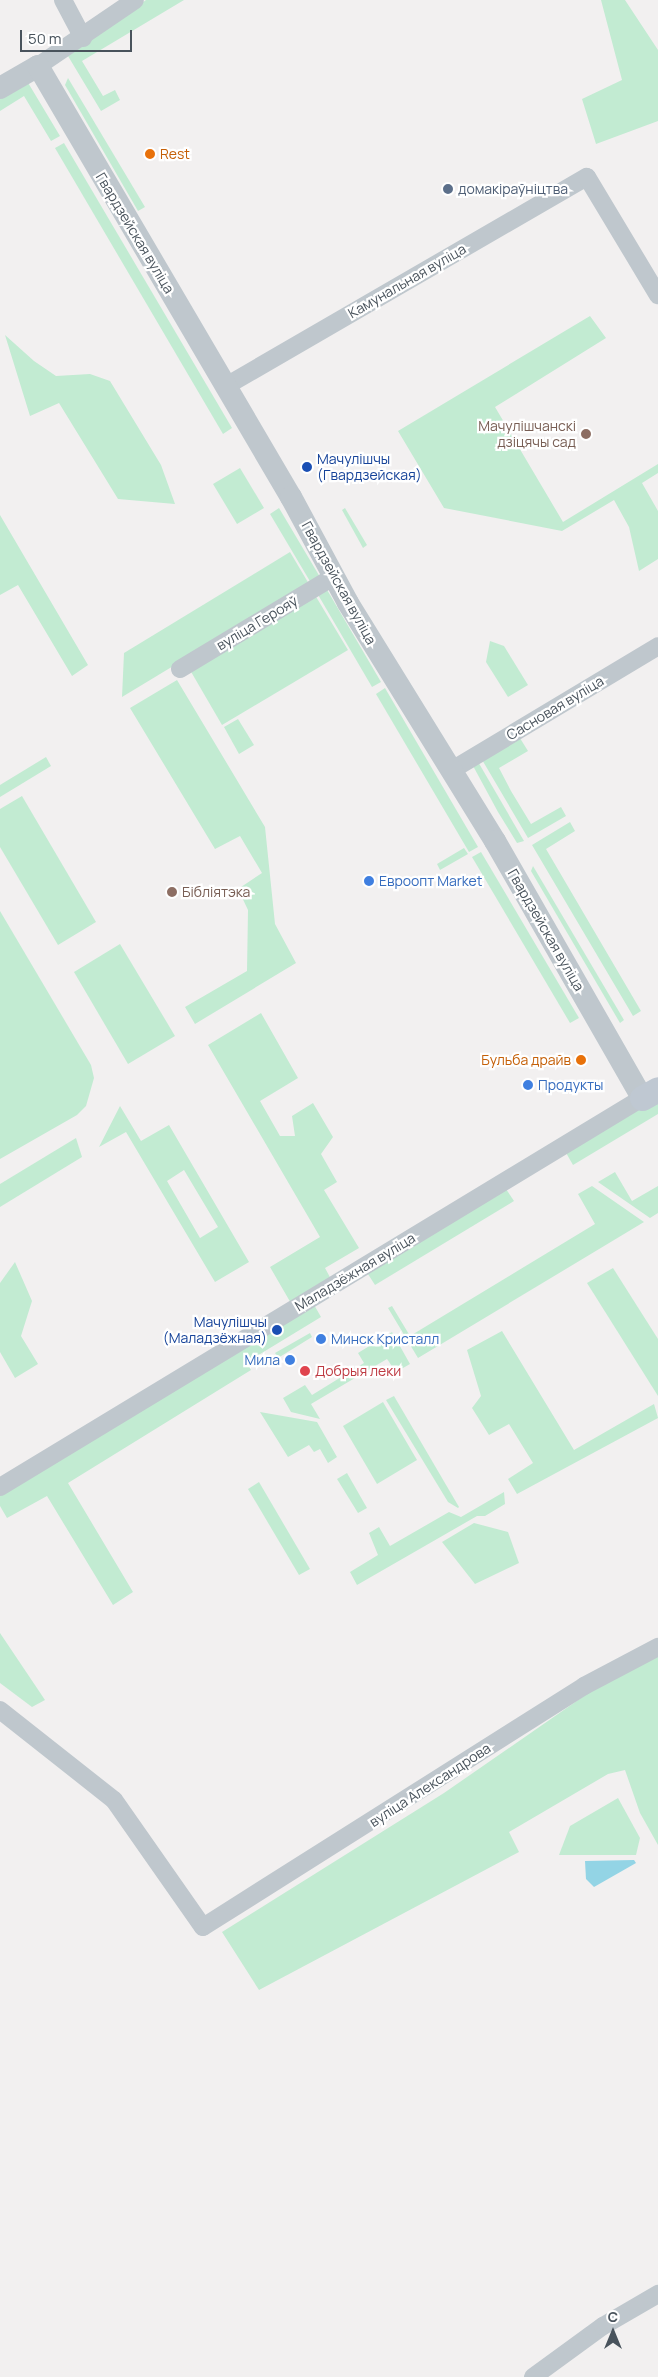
<!DOCTYPE html>
<meta charset="utf-8">
<style>
body{margin:0}
#map{position:relative;width:658px;height:2377px;overflow:hidden;background:#f2f0f0;font-family:Manrope,sans-serif}
div>[style]{position:absolute}
.green>*{inset:0;background:#c2ebd2}
.water>*{inset:0;background:#93d4e5}
.minor>*{height:18px;margin:-9px;padding:0 9px;transform-origin:9px;border-radius:9px;background:#bfc7cd}
.tertiary>*{height:22px;margin:-11px;padding:0 11px;transform-origin:11px;border-radius:11px;background:#bfc7cd}
.secondary>*{height:25px;margin:-12.5px;padding:0 12.5px;transform-origin:12.5px;border-radius:12.5px;background:#bfc8d2}
.dots>*{width:14px;height:14px;translate:-50% -50%;box-sizing:border-box;border:2px solid #fff;border-radius:50%}
span{translate:-50% -50%;white-space:nowrap;text-align:center;line-height:1.15;-webkit-text-stroke:4.5px #fff;paint-order:stroke}
.food-label{font-size:14px;color:#c56008}
.left{translate:0 -50%;text-align:left}
.right{translate:-100% -50%;text-align:right}
.service-label{font-size:14px;color:#4e5e75}
.street-label{font-size:14px;color:#49535c}
.education-label{font-size:14px;color:#785e54}
.transit-label{font-size:14px;color:#164399}
.shop-label{font-size:14px;color:#366cbe}
.health-label{font-size:14px;color:#be3a42}
.north{position:absolute;left:588px;top:2307px;width:50px;height:50px;-webkit-text-stroke:4px #fff;paint-order:stroke;rotate:0deg;font-size:14px;font-weight:700;line-height:20px;text-align:center;color:#49535c}
.north::after{content:'';display:block;margin:auto;width:18px;height:22px;background:#49535c;clip-path:polygon(50% 0,100% 100%,50% 72%,0 100%)}
.scale{position:absolute;left:20px;top:30px;width:112px;height:22px;box-sizing:border-box;border:2px solid #49535c;border-top:0;padding-left:6px;font-size:15px;line-height:18px;white-space:nowrap;color:#49535c;-webkit-text-stroke:4px #fff;paint-order:stroke}
</style>
<div id="map">
<div class="green">
<i style="clip-path:polygon(146px 0,184px 0,82px 61px,103px 96px,115px 90px,120px 100px,101px 111px,68px 56px)"></i>
<i style="clip-path:polygon(601px 0,625px 0,658px 50px,658px 121px,596px 144px,582px 99px,622px 80px)"></i>
<i style="clip-path:polygon(68px 78px,145px 207px,138px 211px,65px 85px)"></i>
<i style="clip-path:polygon(27px 81px,60px 136px,51px 141px,24px 96px,0 111px,0 98px)"></i>
<i style="clip-path:polygon(64px 143px,232px 428px,223px 434px,55px 148px)"></i>
<i style="clip-path:polygon(590px 316px,606px 338px,495px 407px,563px 522px,658px 464px,658px 473px,642px 483px,658px 511px,658px 559px,639px 571px,629px 527px,614px 500px,562px 531px,444px 508px,398px 431px)"></i>
<i style="clip-path:polygon(5px 335px,34px 361px,56px 376px,90px 374px,110px 381px,161px 465px,175px 504px,118px 499px,59px 403px,30px 416px)"></i>
<i style="clip-path:polygon(240px 468px,264px 508px,237px 524px,213px 484px)"></i>
<i style="clip-path:polygon(279px 508px,320px 577px,311px 583px,270px 514px)"></i>
<i style="clip-path:polygon(345px 508px,367px 545px,363px 548px,342px 510px)"></i>
<i style="clip-path:polygon(0 515px,88px 665px,72px 676px,18px 585px,0 595px)"></i>
<i style="clip-path:polygon(290px 552px,309px 584px,122px 697px,124px 653px)"></i>
<i style="clip-path:polygon(326px 588px,381px 682px,372px 687px,317px 593px)"></i>
<i style="clip-path:polygon(315px 595px,348px 650px,222px 725px,190px 670px)"></i>
<i style="clip-path:polygon(490px 641px,504px 646px,528px 685px,508px 697px,486px 662px)"></i>
<i style="clip-path:polygon(177px 680px,265px 827px,275px 924px,296px 963px,195px 1024px,185px 1007px,247px 971px,248px 910px,238px 889px,262px 873px,240px 836px,215px 849px,130px 708px)"></i>
<i style="clip-path:polygon(385px 688px,478px 847px,469px 852px,376px 694px)"></i>
<i style="clip-path:polygon(238px 719px,254px 745px,239px 754px,224px 727px)"></i>
<i style="clip-path:polygon(518px 735px,528px 751px,499px 768px,511px 791px,531px 824px,561px 807px,566px 816px,528px 838px,481px 758px)"></i>
<i style="clip-path:polygon(46px 757px,51px 766px,0 797px,0 785px)"></i>
<i style="clip-path:polygon(477px 760px,524px 841px,517px 843px,498px 812px,472px 764px)"></i>
<i style="clip-path:polygon(22px 796px,96px 922px,58px 945px,0 847px,0 809px)"></i>
<i style="clip-path:polygon(570px 822px,575px 831px,546px 849px,641px 1011px,633px 1016px,532px 845px)"></i>
<i style="clip-path:polygon(464px 848px,468px 854px,440px 870px,437px 864px)"></i>
<i style="clip-path:polygon(481px 852px,579px 1018px,570px 1023px,472px 857px)"></i>
<i style="clip-path:polygon(533px 866px,624px 1020px,620px 1023px,531px 871px)"></i>
<i style="clip-path:polygon(0 911px,91px 1065px,94px 1078px,86px 1106px,77px 1115px,0 1159px)"></i>
<i style="clip-path:polygon(120px 944px,175px 1036px,128px 1064px,74px 972px)"></i>
<i style="clip-path:polygon(261px 1013px,298px 1078px,260px 1101px,280px 1136px,295px 1136px,292px 1116px,313px 1103px,333px 1137px,321px 1154px,337px 1182px,324px 1190px,359px 1248px,325px 1268px,332px 1281px,292px 1305px,270px 1267px,320px 1237px,208px 1045px)"></i>
<i style="clip-path:polygon(658px 1095px,658px 1114px,573px 1165px,565px 1151px)"></i>
<i style="clip-path:polygon(evenodd,120px 1106px,141px 1141px,169px 1125px,249px 1262px,215px 1282px,126px 1132px,99px 1147px,120px 1106px,184px 1170px,218px 1227px,200px 1238px,167px 1181px,184px 1170px)"></i>
<i style="clip-path:polygon(76px 1138px,82px 1157px,0 1207px,0 1184px)"></i>
<i style="clip-path:polygon(615px 1172px,632px 1201px,658px 1186px,658px 1213px,650px 1218px,598px 1182px)"></i>
<i style="clip-path:polygon(592px 1186px,644px 1222px,418px 1358px,388px 1308px,392px 1306px,410px 1336px,595px 1224px,578px 1194px)"></i>
<i style="clip-path:polygon(506px 1189px,514px 1201px,375px 1285px,366px 1271px)"></i>
<i style="clip-path:polygon(15px 1262px,32px 1301px,21px 1336px,38px 1364px,15px 1378px,0 1352px,0 1283px)"></i>
<i style="clip-path:polygon(613px 1268px,658px 1339px,658px 1396px,587px 1283px)"></i>
<i style="clip-path:polygon(313px 1303px,321px 1317px,247px 1362px,251px 1370px,68px 1483px,133px 1592px,113px 1605px,47px 1496px,7px 1518px,0 1506px,0 1492px)"></i>
<i style="clip-path:polygon(502px 1331px,574px 1450px,654px 1404px,658px 1418px,517px 1494px,508px 1479px,533px 1463px,509px 1424px,489px 1435px,472px 1408px,481px 1396px,467px 1350px)"></i>
<i style="clip-path:polygon(392px 1332px,410px 1364px,396px 1372px,387px 1359px,311px 1404px,320px 1419px,291px 1412px,283px 1398px,305px 1385px,312px 1395px,364px 1363px,358px 1353px)"></i>
<i style="clip-path:polygon(310px 1333px,312px 1337px,278px 1358px,275px 1353px)"></i>
<i style="clip-path:polygon(394px 1396px,459px 1507px,458px 1508px,448px 1502px,386px 1400px)"></i>
<i style="clip-path:polygon(383px 1402px,417px 1460px,377px 1484px,343px 1426px)"></i>
<i style="clip-path:polygon(260px 1412px,317px 1422px,337px 1457px,328px 1463px,320px 1449px,314px 1452px,309px 1445px,288px 1457px)"></i>
<i style="clip-path:polygon(347px 1473px,367px 1508px,358px 1513px,337px 1479px)"></i>
<i style="clip-path:polygon(259px 1482px,310px 1569px,299px 1575px,248px 1489px)"></i>
<i style="clip-path:polygon(504px 1492px,505px 1504px,485px 1516px,477px 1516px,357px 1585px,350px 1572px,378px 1555px,369px 1533px,379px 1527px,390px 1546px,449px 1512px,461px 1517px)"></i>
<i style="clip-path:polygon(474px 1523px,508px 1532px,519px 1563px,475px 1584px,442px 1542px)"></i>
<i style="clip-path:polygon(0 1633px,45px 1700px,32px 1707px,0 1683px)"></i>
<i style="clip-path:polygon(658px 1654px,658px 1845px,640px 1813px,625px 1770px,608px 1774px,509px 1832px,519px 1852px,259px 1990px,222px 1932px,444px 1793px,594px 1689px)"></i>
<i style="clip-path:polygon(618px 1798px,640px 1838px,636px 1855px,559px 1855px,570px 1826px)"></i>
</div>
<div class="water">
<i style="clip-path:polygon(634px 1860px,636px 1863px,594px 1887px,586px 1879px,585px 1861px)"></i>
</div>
<div class="minor">
<i style="left:63px;top:0;width:43px;rotate:62.2deg"></i>
<i style="left:38px;top:66px;width:117px;rotate:-34.2deg"></i>
<i style="left:226px;top:386px;width:417px;rotate:-30.1deg"></i>
<i style="left:587px;top:177px;width:138px;rotate:59deg"></i>
<i style="left:180px;top:669px;width:179px;rotate:-31deg"></i>
<i style="left:452px;top:770px;width:240px;rotate:-31deg"></i>
<i style="left:0;top:1487px;width:751px;rotate:-31.21deg"></i>
<i style="left:0;top:1710px;width:145px;rotate:38.3deg"></i>
<i style="left:114px;top:1800px;width:155px;rotate:55deg"></i>
<i style="left:203px;top:1927px;width:451px;rotate:-32.3deg"></i>
<i style="left:584px;top:1686px;width:84px;rotate:-27.8deg"></i>
<i style="left:533px;top:2377px;width:87px;rotate:-36.1deg"></i>
<i style="left:603px;top:2326px;width:64px;rotate:-30.2deg"></i>
</div>
<div class="tertiary">
<i style="left:0;top:88px;width:44px;rotate:-30.1deg"></i>
<i style="left:38px;top:66px;width:500px;rotate:59.6deg"></i>
<i style="left:291px;top:497px;width:120px;rotate:61.7deg"></i>
<i style="left:348px;top:603px;width:280px;rotate:58.3deg"></i>
<i style="left:495px;top:841px;width:296px;rotate:60.2deg"></i>
</div>
<div class="secondary">
<i style="left:642px;top:1098px;width:18px;rotate:-29deg"></i>
</div>
<div class="dots">
<i style="left:150px;top:154px;background:#e8710a"></i>
<i style="left:448px;top:189px;background:#5c6f8a"></i>
<i style="left:586px;top:434px;background:#8d6e63"></i>
<i style="left:307px;top:467px;background:#1a4fb4"></i>
<i style="left:369px;top:881px;background:#3f7fe0"></i>
<i style="left:172px;top:892px;background:#8d6e63"></i>
<i style="left:581px;top:1060px;background:#e8710a"></i>
<i style="left:528px;top:1085px;background:#3f7fe0"></i>
<i style="left:277px;top:1330px;background:#1a4fb4"></i>
<i style="left:321px;top:1339px;background:#3f7fe0"></i>
<i style="left:290px;top:1360px;background:#3f7fe0"></i>
<i style="left:305px;top:1371px;background:#e0444e"></i>
</div>
<div class="food-label">
<span class="left" style="left:160px;top:154px">Rest</span>
<span class="right" style="left:571px;top:1060px">Бульба драйв</span>
</div>
<div class="service-label">
<span class="left" style="left:458px;top:189px">домакіраўніцтва</span>
</div>
<div class="street-label">
<span style="left:135px;top:233px;rotate:59deg">Гвардзейская вуліца</span>
<span style="left:407px;top:281px;rotate:-30deg">Камунальная вуліца</span>
<span style="left:339px;top:583px;rotate:61deg">Гвардзейская вуліца</span>
<span style="left:257px;top:623px;rotate:-31deg">вуліца Герояў</span>
<span style="left:555px;top:708px;rotate:-31deg">Сасновая вуліца</span>
<span style="left:546px;top:930px;rotate:60deg">Гвардзейская вуліца</span>
<span style="left:355px;top:1272px;rotate:-31deg">Маладзёжная вуліца</span>
<span style="left:430px;top:1785px;rotate:-33deg">вуліца Александрова</span>
</div>
<div class="education-label">
<span class="right" style="left:576px;top:434px">Мачулішчанскі<br>дзіцячы сад</span>
<span class="left" style="left:182px;top:892px">Бібліятэка</span>
</div>
<div class="transit-label">
<span class="left" style="left:317px;top:467px">Мачулішчы<br>(Гвардзейская)</span>
<span class="right" style="left:267px;top:1330px">Мачулішчы<br>(Маладзёжная)</span>
</div>
<div class="shop-label">
<span class="left" style="left:379px;top:881px">Евроопт Market</span>
<span class="left" style="left:538px;top:1085px">Продукты</span>
<span class="left" style="left:331px;top:1339px">Минск Кристалл</span>
<span class="right" style="left:280px;top:1360px">Мила</span>
</div>
<div class="health-label">
<span class="left" style="left:315px;top:1371px">Добрыя леки</span>
</div>
<div class="north">С</div>
<div class="scale">50 m</div>
</div>
